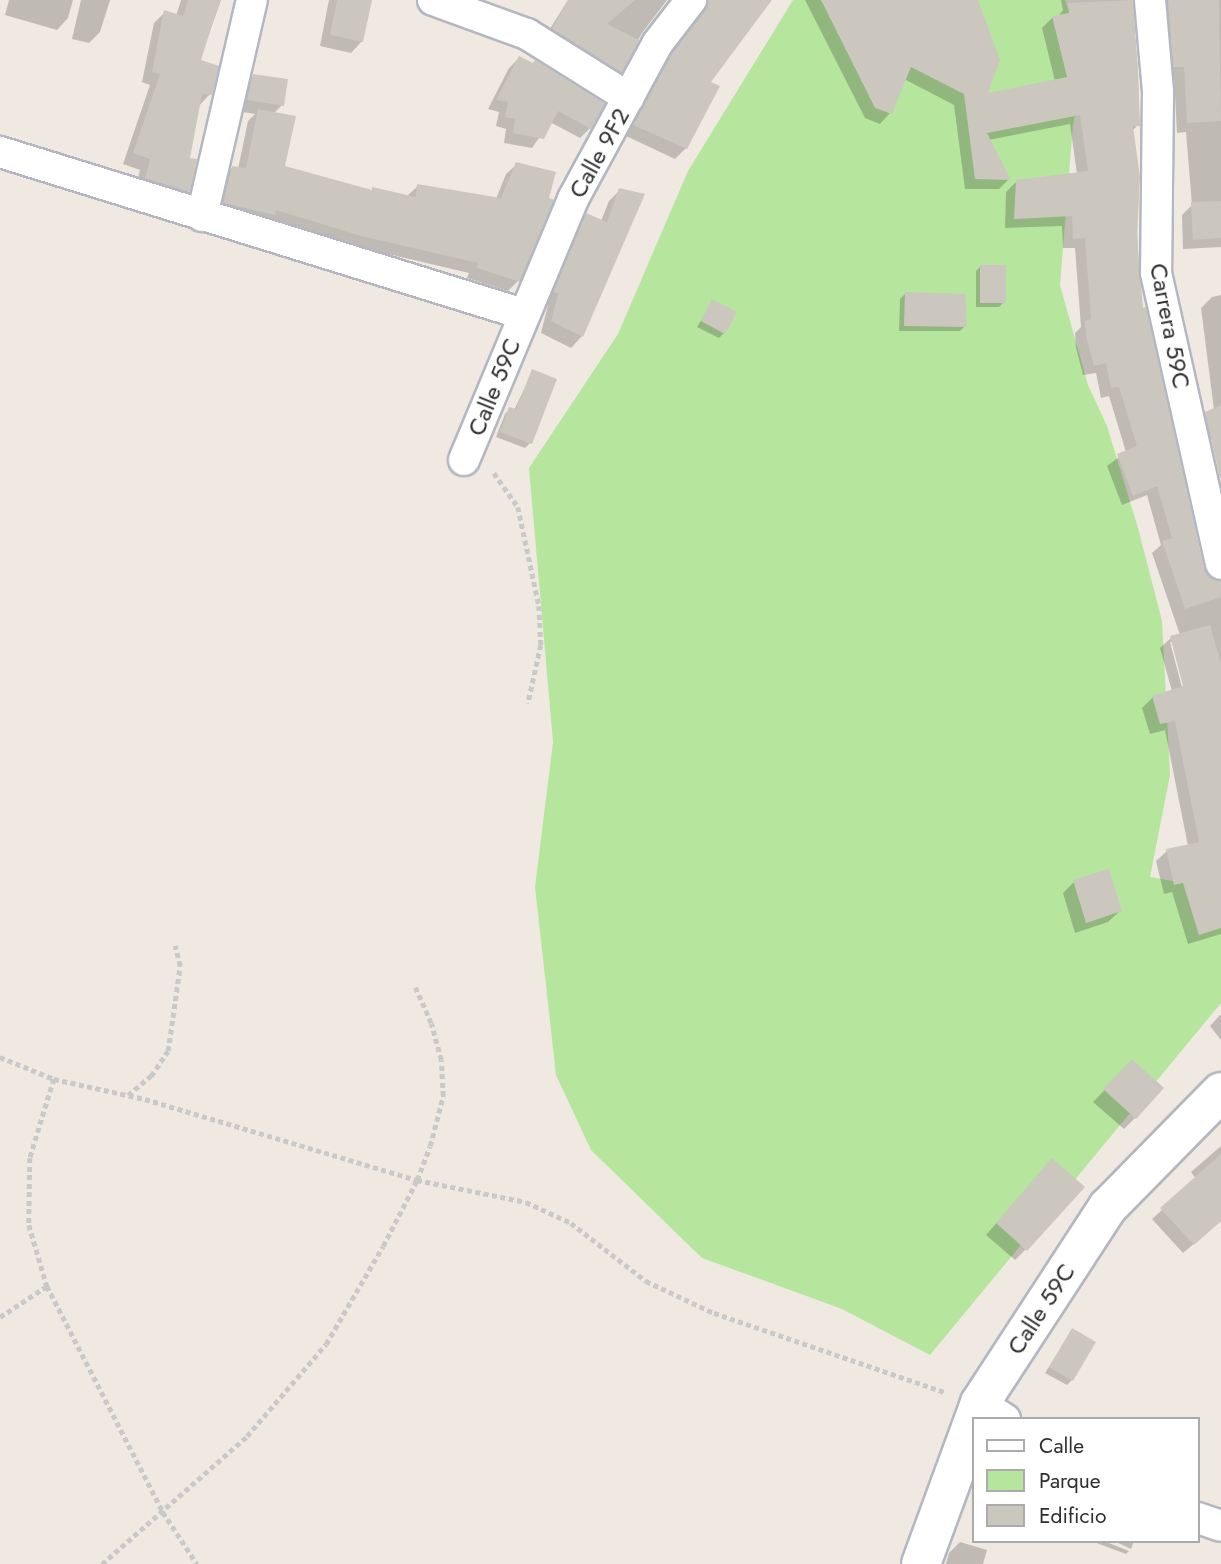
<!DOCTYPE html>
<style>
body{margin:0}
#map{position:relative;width:1221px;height:1564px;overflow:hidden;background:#efe9e1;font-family:Jost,sans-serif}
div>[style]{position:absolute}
.green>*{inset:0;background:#b6e59e}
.shadow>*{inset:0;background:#0003}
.building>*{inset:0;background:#cbc7bf}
.path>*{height:4.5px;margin-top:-2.25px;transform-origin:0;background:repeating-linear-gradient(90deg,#c9c9c9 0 5px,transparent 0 8.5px)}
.roads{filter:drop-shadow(2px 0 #b4b7c1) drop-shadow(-2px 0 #b4b7c1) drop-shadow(0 2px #b4b7c1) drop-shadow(0 -2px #b4b7c1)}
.street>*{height:30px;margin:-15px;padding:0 15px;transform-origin:15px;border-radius:15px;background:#fff}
.secondary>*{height:38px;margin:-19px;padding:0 19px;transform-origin:19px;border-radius:19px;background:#fff}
span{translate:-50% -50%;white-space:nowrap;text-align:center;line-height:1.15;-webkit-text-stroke:5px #fff;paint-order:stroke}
.street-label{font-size:24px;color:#2e2e2e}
.legend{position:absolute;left:972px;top:1417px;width:228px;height:126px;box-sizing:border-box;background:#fff;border:2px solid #ababab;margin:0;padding:9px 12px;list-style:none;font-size:21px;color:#2e2e2e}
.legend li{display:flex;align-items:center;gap:14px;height:35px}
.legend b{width:35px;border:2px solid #ababab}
</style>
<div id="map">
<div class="green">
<i style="clip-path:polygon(793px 0,1065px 0,1086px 59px,1073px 125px,1060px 285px,1088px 385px,1107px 426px,1138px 528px,1162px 621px,1170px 775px,1150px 877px,1219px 889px,1221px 897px,1221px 1003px,930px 1355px,842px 1309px,702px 1258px,591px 1150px,556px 1075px,535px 887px,553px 742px,529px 468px,618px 334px,688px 171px)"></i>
</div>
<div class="shadow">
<i style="clip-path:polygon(9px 0,73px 0,68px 18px,57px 30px,5px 15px)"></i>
<i style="clip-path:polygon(81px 0,110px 0,100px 32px,89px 43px,72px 39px)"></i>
<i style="clip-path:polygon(181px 0,221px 0,199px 62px,210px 94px,198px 107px,188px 159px,195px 161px,188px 192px,177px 203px,135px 190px,140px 170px,123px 164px,150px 85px,142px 82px,154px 23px,165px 12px,176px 16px)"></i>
<i style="clip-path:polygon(329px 0,370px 0,362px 41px,351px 53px,320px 46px)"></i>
<i style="clip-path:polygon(568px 0,667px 0,642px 33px,620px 72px,610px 82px,543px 40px)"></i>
<i style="clip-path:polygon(692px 0,770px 0,689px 109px,686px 148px,675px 159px,624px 135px,662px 66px,695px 22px,697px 4px)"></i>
<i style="clip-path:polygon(evenodd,805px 0,976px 0,986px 95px,1055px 81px,1042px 28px,1052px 18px,1058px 17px,1063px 10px,1061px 0,1131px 0,1137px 69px,1138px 125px,1132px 131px,1141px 310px,1202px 569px,1214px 582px,1221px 582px,1221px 934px,1188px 944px,1172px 892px,1164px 894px,1156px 861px,1167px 851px,1188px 846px,1165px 730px,1150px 734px,1142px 708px,1153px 697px,1172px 691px,1160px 648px,1171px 638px,1180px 635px,1152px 553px,1161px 545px,1147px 495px,1122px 505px,1107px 466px,1126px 452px,1109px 396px,1101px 398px,1096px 373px,1083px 375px,1076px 348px,1075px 333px,1081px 327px,1075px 248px,1063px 248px,1062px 226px,1005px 228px,1006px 192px,1017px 181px,1077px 174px,1070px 124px,988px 140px,1009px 179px,999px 189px,965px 189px,954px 105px,904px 79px,890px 113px,880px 124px,865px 118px,805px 0,1170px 642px,1173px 642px,1187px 694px,1184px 695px,1170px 642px)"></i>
<i style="clip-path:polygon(1154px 0,1221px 0,1221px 247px,1183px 249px,1182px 215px,1192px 205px,1186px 132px,1177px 133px,1174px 77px,1163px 77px)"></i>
<i style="clip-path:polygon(519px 58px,590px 128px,580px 138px,550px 122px,532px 148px,504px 143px,506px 129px,496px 126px,499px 112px,488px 109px,509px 68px)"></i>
<i style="clip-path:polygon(253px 76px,282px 105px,273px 114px,283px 168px,370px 191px,373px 189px,407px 196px,418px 186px,496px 199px,506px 174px,517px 164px,547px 199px,518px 281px,508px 291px,467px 278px,469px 273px,214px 213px,222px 178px,232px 168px,238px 169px,248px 121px,255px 114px,237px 111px,242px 87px)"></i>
<i style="clip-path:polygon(620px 190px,643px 195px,582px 336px,571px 348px,541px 333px,548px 305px,543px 303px,575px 226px,587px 215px,601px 221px,609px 201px)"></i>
<i style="clip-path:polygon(981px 266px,1004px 302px,999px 307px,976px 307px,976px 271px)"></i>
<i style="clip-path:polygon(905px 294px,965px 326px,960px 331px,899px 331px,900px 299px)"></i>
<i style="clip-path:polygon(1221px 295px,1221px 437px,1199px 440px,1195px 424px,1214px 410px,1201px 308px,1212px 297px)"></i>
<i style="clip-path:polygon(713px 301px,724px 333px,719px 338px,697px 327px)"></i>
<i style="clip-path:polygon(533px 371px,530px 443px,525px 448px,496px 437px,505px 414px,510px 409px,514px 410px)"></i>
<i style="clip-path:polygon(1074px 882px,1120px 911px,1108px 922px,1075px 933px,1063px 893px)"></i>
<i style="clip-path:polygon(1220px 1015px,1221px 1015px,1221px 1040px,1210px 1026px)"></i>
<i style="clip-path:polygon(1132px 1062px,1135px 1118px,1124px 1129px,1093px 1102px)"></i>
<i style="clip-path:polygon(1221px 1146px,1221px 1221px,1183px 1253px,1152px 1219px,1196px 1179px,1191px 1172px)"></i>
<i style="clip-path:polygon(1041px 1172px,1026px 1249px,1015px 1260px,986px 1235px)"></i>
<i style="clip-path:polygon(1073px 1330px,1072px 1380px,1067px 1385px,1045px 1373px)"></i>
<i style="clip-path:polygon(1091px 1541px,1104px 1541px,1129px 1551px,1126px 1554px)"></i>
<i style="clip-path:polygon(1114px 1541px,1134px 1541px,1131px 1549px)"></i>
<i style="clip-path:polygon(960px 1542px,987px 1550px,983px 1564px,946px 1564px,949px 1553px)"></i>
</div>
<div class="building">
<i style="clip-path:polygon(188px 0,220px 0,201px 60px,219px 66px,212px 95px,202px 94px,190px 158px,197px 159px,190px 192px,145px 178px,150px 159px,133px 153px,160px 74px,152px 72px,164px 10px,183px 16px)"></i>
<i style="clip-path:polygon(337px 0,372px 0,363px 42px,330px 35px)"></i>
<i style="clip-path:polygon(568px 0,635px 0,607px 24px,639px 40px,622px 73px,552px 29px)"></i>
<i style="clip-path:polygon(708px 0,772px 0,711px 82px,720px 86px,687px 149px,633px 125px,671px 55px,705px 11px)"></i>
<i style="clip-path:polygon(821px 0,978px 0,1000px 60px,988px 93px,1067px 77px,1052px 16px,1069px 13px,1068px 3px,1133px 0,1138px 69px,1140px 126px,1133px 126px,1140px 177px,1137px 237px,1143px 308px,1146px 307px,1204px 568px,1209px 576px,1221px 581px,1221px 597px,1185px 609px,1162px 541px,1172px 538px,1157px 486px,1133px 496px,1117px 454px,1137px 446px,1119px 387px,1111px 388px,1106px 363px,1094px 366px,1086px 336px,1085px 321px,1091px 319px,1085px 238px,1073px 239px,1072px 216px,1014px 219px,1016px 180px,1088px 171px,1080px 115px,987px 133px,1011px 180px,975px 179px,964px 94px,911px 67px,892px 114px,875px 108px)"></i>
<i style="clip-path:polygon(1168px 0,1219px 0,1221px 121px,1187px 123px,1184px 67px,1173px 67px)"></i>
<i style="clip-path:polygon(519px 56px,533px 63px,535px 60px,605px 104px,591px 129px,558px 111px,544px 139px,513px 133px,515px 119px,505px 117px,508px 102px,496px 100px)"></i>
<i style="clip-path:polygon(253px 74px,288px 79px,284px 106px,247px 100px)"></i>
<i style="clip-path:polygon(258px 109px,296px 116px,285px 166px,372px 190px,372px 187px,416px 197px,417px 184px,501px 198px,516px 162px,556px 172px,549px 198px,554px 200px,520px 282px,477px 268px,478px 263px,361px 236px,276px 210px,275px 215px,223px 203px,232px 166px,246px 168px)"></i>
<i style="clip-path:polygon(619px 188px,645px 194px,583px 337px,551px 321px,558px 294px,553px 292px,586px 213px,607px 222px)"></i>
<i style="clip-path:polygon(1221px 201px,1221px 238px,1193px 240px,1191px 202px)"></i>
<i style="clip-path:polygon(980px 265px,1006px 265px,1006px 303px,980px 303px)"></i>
<i style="clip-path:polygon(905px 292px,965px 294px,967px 327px,904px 326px)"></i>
<i style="clip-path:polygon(712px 299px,737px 312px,725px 334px,701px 321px)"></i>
<i style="clip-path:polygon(532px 369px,557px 379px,532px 444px,500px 432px,509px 407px,516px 409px)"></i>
<i style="clip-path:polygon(1221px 405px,1221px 478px,1220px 478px,1205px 412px)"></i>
<i style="clip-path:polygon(1210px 625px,1221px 664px,1221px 928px,1199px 935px,1183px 883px,1174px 885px,1166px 849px,1199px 842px,1175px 721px,1160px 724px,1152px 696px,1183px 686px,1170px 636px)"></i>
<i style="clip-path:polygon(1109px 869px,1122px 911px,1086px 923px,1073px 880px)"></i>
<i style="clip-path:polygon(1132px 1059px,1164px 1088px,1136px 1119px,1103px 1089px)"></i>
<i style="clip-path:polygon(1221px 1154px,1221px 1221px,1194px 1245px,1160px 1208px)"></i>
<i style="clip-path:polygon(1052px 1158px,1085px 1187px,1027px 1251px,996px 1223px)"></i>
<i style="clip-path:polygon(1072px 1328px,1096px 1342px,1073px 1381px,1049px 1367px)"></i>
</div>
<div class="path">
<i style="left:494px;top:473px;width:42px;rotate:54.8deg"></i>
<i style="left:518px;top:507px;width:101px;rotate:78deg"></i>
<i style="left:539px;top:606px;width:39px;rotate:87deg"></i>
<i style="left:541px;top:645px;width:60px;rotate:102.4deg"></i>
<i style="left:0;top:1057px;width:58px;rotate:22.2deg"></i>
<i style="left:54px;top:1079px;width:93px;rotate:12.4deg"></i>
<i style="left:145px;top:1099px;width:284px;rotate:16.6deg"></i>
<i style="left:417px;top:1180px;width:111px;rotate:11.4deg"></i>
<i style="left:526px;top:1202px;width:50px;rotate:25deg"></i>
<i style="left:571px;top:1223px;width:95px;rotate:37.7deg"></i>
<i style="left:646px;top:1281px;width:75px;rotate:25.2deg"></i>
<i style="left:714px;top:1313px;width:244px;rotate:18.9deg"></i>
<i style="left:54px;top:1079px;width:83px;rotate:106.9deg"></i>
<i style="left:30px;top:1158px;width:67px;rotate:90.9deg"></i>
<i style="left:29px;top:1225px;width:64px;rotate:73.6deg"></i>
<i style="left:47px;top:1286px;width:254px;rotate:62.8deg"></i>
<i style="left:163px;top:1512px;width:62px;rotate:56.8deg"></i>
<i style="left:128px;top:1095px;width:30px;rotate:-40deg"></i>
<i style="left:151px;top:1076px;width:30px;rotate:-56deg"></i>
<i style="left:168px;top:1051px;width:86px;rotate:-82deg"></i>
<i style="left:180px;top:966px;width:21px;rotate:-104deg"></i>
<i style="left:0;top:1317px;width:56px;rotate:-33.4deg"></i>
<i style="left:102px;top:1564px;width:193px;rotate:-41.4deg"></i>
<i style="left:247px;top:1436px;width:121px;rotate:-49.3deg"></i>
<i style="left:326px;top:1344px;width:113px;rotate:-59.8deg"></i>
<i style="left:383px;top:1246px;width:74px;rotate:-62.7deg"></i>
<i style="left:417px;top:1180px;width:36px;rotate:-69deg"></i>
<i style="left:430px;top:1146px;width:52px;rotate:-75.4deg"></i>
<i style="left:443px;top:1096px;width:36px;rotate:-93deg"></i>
<i style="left:441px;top:1060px;width:38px;rotate:-105deg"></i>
<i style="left:431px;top:1023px;width:39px;rotate:-114deg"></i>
</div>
<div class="roads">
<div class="street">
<i style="left:433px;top:0;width:100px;rotate:19.9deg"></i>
<i style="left:527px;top:34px;width:120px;rotate:32.1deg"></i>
<i style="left:1150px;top:0;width:92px;rotate:85deg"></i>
<i style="left:1158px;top:92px;width:181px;rotate:90.6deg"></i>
<i style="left:1156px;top:273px;width:298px;rotate:77.4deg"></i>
<i style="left:0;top:152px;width:548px;rotate:17.21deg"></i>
<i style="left:202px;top:216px;width:222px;rotate:-77deg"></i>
<i style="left:464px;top:460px;width:283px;rotate:-67.3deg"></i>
<i style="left:573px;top:199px;width:176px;rotate:-61.5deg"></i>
<i style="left:657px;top:44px;width:56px;rotate:-52.3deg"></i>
<i style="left:980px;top:1403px;width:30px;rotate:33deg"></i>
<i style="left:1198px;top:1518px;width:24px;rotate:19deg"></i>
</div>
<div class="secondary">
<i style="left:921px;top:1564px;width:171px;rotate:-69.9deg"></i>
<i style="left:980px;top:1403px;width:234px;rotate:-56.9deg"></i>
<i style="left:1108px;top:1207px;width:161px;rotate:-45.5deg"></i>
</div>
</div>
<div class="street-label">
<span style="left:599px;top:153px;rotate:-61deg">Calle 9F2</span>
<span style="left:1170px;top:326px;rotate:79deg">Carrera 59C</span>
<span style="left:494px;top:387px;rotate:-68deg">Calle 59C</span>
<span style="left:1041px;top:1309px;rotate:-57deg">Calle 59C</span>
</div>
<ul class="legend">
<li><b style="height:9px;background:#fff"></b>Calle</li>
<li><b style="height:19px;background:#b6e59e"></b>Parque</li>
<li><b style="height:19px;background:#cbc7bf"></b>Edificio</li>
</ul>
</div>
